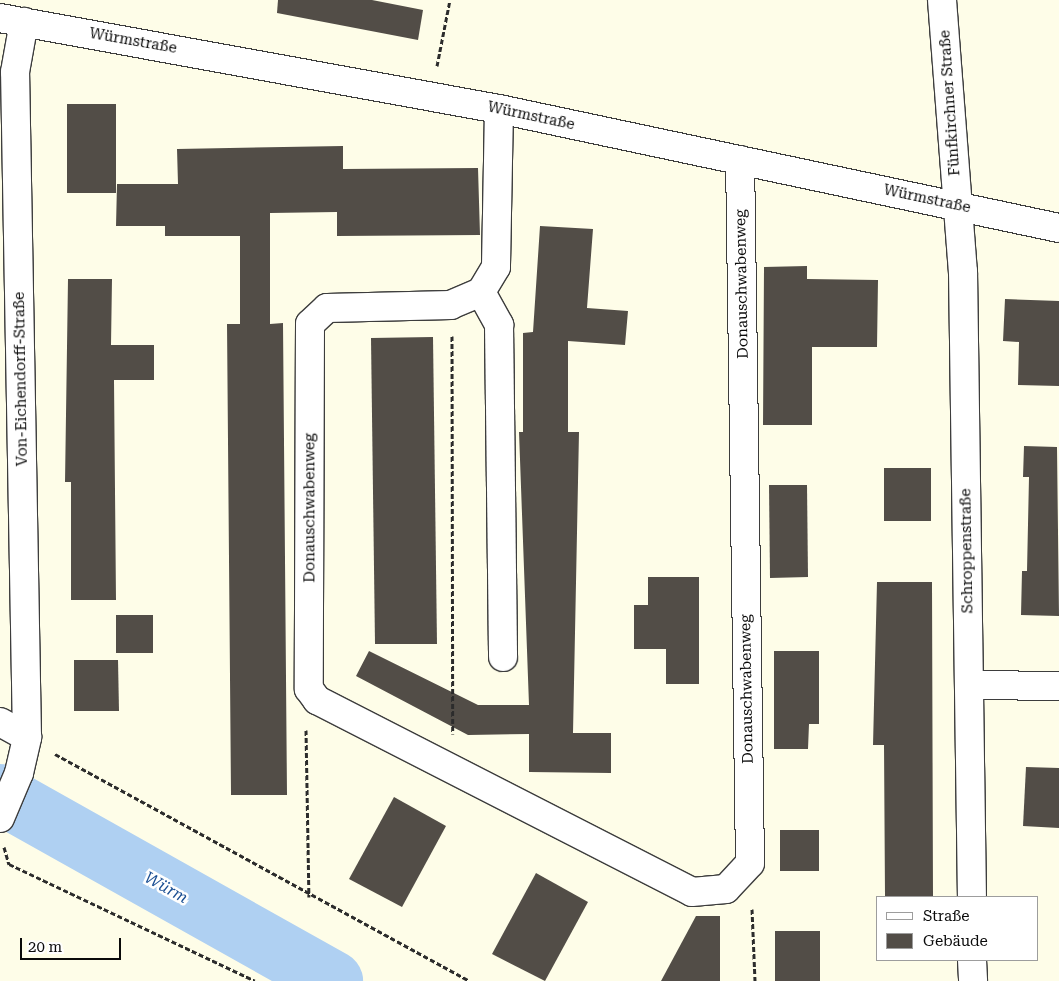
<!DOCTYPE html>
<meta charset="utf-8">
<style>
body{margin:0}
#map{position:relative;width:1059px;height:981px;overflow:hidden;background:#fefde8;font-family:"Roboto Serif",serif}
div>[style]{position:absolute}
.river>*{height:60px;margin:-30px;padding:0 30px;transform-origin:30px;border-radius:30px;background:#afd0f2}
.building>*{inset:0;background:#524d47}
.path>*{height:3px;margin-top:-1.5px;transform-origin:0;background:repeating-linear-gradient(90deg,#2c2c2c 0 5px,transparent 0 7.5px)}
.roads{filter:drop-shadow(1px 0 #3d3d3d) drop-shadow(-1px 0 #3d3d3d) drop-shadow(0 1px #3d3d3d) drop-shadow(0 -1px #3d3d3d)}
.minor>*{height:28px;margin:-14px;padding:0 14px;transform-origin:14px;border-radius:14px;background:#fff}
span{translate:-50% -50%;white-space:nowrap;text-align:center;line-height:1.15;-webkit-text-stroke:5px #fff;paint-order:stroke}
.street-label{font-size:15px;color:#0a0a0a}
.water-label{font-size:16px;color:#1b4f93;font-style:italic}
.legend{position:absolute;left:876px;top:896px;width:162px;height:65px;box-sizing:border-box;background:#fff;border:1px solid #9d9d9d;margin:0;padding:6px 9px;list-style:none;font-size:15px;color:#0a0a0a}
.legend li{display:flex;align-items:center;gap:10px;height:25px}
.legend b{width:25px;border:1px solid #9d9d9d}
.scale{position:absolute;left:20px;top:938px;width:101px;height:22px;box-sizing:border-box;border:2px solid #0a0a0a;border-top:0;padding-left:6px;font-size:15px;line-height:18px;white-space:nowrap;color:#0a0a0a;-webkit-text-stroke:4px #fff;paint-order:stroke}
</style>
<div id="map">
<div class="river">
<i style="left:0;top:794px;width:382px;rotate:29.3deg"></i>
</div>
<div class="building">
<i style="clip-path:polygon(278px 0,372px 0,423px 10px,418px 40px,277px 13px)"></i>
<i style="clip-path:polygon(67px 104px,116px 104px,116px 193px,67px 193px)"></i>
<i style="clip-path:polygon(343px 146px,343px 169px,478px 168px,480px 235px,337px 236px,337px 212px,270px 213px,270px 324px,283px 323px,287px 795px,231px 795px,227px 324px,240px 324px,240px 236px,165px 236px,165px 226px,116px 226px,117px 184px,178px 184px,177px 149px)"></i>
<i style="clip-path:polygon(540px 226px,593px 229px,587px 308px,628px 311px,625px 345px,568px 341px,568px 432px,579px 432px,573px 733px,611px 733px,611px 773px,529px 772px,529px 734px,468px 735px,356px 676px,369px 651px,478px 705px,529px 705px,519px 432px,523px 432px,523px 333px,533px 332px)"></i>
<i style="clip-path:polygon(807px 266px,807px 279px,878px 280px,877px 347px,812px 347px,812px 425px,763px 425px,764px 267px)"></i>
<i style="clip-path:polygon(68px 279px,112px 279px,111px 345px,154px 345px,154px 380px,114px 380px,116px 600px,71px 600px,71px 482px,65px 482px)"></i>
<i style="clip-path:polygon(1005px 299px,1059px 301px,1059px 386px,1018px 385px,1019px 342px,1003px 341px)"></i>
<i style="clip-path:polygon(433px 337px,437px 644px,375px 644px,371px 338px)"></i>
<i style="clip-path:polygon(1024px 446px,1057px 447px,1059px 616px,1021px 615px,1022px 571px,1027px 571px,1029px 477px,1023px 477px)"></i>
<i style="clip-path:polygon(884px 468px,931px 468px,931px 521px,884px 521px)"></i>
<i style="clip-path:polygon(769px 485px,807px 485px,808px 577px,770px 578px)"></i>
<i style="clip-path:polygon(648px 577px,699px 577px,699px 684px,666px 684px,666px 649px,634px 649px,634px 605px,648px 605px)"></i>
<i style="clip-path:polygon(877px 582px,932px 582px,933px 897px,885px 897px,884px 745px,873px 745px)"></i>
<i style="clip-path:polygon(116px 615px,153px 615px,153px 653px,116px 653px)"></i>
<i style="clip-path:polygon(774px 651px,819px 651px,819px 724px,809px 724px,808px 749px,774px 749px)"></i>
<i style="clip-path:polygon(74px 660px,118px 660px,119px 711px,74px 711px)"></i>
<i style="clip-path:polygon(1026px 767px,1059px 768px,1059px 828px,1023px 826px)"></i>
<i style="clip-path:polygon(394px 797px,446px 826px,402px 907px,349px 879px)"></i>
<i style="clip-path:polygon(780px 830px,819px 830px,819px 871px,780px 871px)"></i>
<i style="clip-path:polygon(536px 873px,588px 902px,545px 981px,492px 954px)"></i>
<i style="clip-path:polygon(696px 916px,720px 916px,720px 981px,661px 981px)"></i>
<i style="clip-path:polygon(775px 931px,820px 931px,820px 981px,775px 981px)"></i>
</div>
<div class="path">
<i style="left:437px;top:66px;width:67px;rotate:-78.9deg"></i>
<i style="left:452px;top:336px;width:398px;rotate:89.9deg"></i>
<i style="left:306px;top:730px;width:167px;rotate:89deg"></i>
<i style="left:55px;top:754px;width:472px;rotate:28.7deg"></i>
<i style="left:4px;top:847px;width:18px;rotate:74deg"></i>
<i style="left:9px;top:864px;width:272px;rotate:25.4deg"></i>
<i style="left:752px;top:909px;width:72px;rotate:87.6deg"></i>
</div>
<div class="roads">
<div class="minor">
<i style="left:942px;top:0;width:272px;rotate:85.6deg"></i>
<i style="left:963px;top:271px;width:626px;rotate:89.18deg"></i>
<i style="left:0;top:18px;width:507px;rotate:10.34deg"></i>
<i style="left:499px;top:109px;width:573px;rotate:12deg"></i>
<i style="left:499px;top:109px;width:158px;rotate:91.1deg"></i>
<i style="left:496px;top:267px;width:29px;rotate:121deg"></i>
<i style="left:481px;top:292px;width:33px;rotate:157deg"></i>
<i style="left:451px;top:305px;width:124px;rotate:178.6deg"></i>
<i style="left:327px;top:308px;width:23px;rotate:137deg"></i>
<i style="left:310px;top:324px;width:365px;rotate:90.2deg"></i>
<i style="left:309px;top:689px;width:14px;rotate:54deg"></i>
<i style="left:317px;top:700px;width:421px;rotate:27.1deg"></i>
<i style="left:692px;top:892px;width:34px;rotate:-5deg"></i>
<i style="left:726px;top:889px;width:35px;rotate:-47deg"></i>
<i style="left:750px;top:863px;width:703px;rotate:-90.81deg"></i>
<i style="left:481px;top:292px;width:38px;rotate:61deg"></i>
<i style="left:499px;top:325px;width:332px;rotate:89.3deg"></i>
<i style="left:969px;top:685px;width:90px;rotate:0.6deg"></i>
<i style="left:0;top:722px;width:31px;rotate:29deg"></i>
<i style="left:0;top:818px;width:49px;rotate:-67.1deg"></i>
<i style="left:19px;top:773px;width:37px;rotate:-77deg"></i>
<i style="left:27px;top:737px;width:665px;rotate:-91.03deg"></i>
<i style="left:15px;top:72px;width:51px;rotate:-79.8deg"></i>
<i style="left:972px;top:960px;width:21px;rotate:87deg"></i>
</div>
</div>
<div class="street-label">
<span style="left:133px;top:41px;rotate:10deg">Würmstraße</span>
<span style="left:950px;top:103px;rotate:-94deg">Fünfkirchner Straße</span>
<span style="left:531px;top:116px;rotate:12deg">Würmstraße</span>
<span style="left:927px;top:199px;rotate:12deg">Würmstraße</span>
<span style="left:742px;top:284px;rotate:-91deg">Donauschwabenweg</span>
<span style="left:21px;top:379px;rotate:-91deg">Von-Eichendorff-Straße</span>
<span style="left:310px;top:508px;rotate:-90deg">Donauschwabenweg</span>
<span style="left:967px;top:551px;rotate:-91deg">Schroppenstraße</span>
<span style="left:747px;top:689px;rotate:-91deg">Donauschwabenweg</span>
</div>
<div class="water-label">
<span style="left:166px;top:888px;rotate:29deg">Würm</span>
</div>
<ul class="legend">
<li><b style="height:6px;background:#fff"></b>Straße</li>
<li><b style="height:14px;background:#524d47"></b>Gebäude</li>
</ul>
<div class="scale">20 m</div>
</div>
